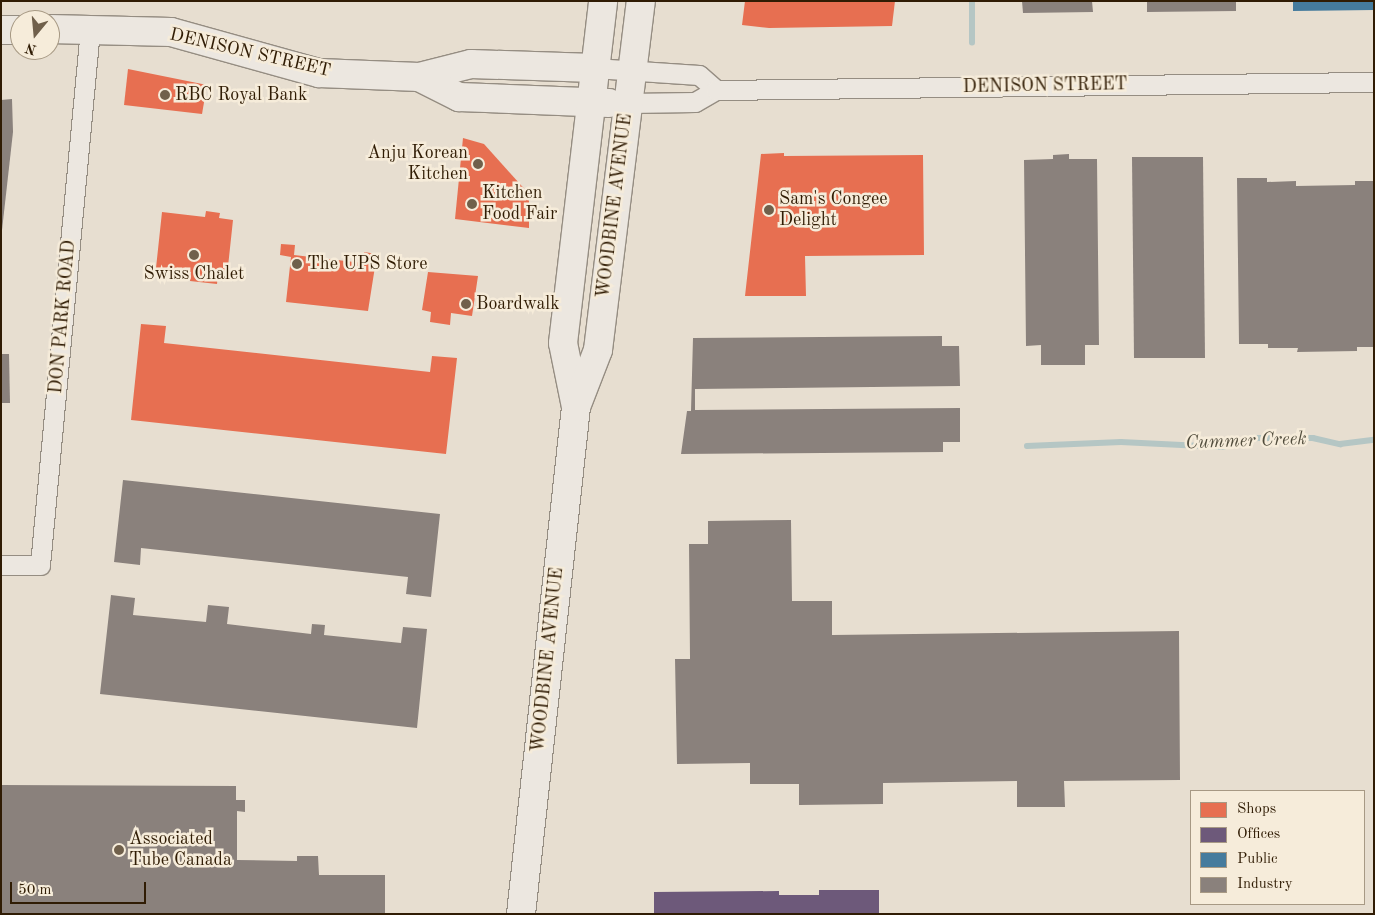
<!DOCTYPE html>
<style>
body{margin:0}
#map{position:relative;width:1375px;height:915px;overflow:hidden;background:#e7ded0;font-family:"Old Standard TT",serif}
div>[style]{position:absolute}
.shops>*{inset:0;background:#e76f51}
.offices>*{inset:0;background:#6d597a}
.public>*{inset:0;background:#457b9d}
.industry>*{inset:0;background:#8a817c}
.stream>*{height:5.5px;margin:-2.75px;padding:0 2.75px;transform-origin:2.75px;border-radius:2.75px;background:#b5c6c4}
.roads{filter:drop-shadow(1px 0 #958d82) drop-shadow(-1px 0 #958d82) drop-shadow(0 1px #958d82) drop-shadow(0 -1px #958d82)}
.street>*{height:19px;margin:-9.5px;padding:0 9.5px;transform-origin:9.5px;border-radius:9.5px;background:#ece7e0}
.secondary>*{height:28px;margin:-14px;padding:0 14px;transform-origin:14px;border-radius:14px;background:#ece7e0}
.dots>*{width:14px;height:14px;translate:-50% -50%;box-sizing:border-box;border:2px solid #f6ecda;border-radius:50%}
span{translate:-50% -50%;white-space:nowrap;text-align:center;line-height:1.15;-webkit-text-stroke:5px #f6ecda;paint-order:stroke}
.street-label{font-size:18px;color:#301c04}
.poi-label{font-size:18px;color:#301c04}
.left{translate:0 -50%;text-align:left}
.right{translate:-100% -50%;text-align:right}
.water-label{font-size:19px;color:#514c3c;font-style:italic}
.frame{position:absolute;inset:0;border:2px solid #301c04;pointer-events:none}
.legend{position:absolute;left:1190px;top:790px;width:175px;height:115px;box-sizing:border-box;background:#f6ecda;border:1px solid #a79984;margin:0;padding:6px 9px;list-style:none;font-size:15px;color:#301c04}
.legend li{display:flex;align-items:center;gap:10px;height:25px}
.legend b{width:25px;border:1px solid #a79984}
.north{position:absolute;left:10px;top:10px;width:50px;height:50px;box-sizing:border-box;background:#f6ecda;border:1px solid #a79984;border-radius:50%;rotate:197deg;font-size:14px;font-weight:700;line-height:20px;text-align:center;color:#301c04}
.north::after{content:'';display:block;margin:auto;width:18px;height:22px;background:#70604b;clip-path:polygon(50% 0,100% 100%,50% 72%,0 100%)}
.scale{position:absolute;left:10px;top:882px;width:136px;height:22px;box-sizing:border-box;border:2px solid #301c04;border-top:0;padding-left:6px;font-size:15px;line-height:18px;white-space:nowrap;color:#301c04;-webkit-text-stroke:4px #f6ecda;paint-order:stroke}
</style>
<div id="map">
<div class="shops">
<i style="clip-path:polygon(745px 1px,895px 1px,892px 26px,769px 28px,742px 25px)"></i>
<i style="clip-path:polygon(128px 69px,207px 85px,202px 114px,124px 105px)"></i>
<i style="clip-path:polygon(463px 138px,484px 144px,529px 194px,529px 228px,455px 219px)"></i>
<i style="clip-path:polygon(784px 153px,784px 156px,923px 155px,924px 255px,805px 256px,806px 296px,745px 296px,761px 154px)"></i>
<i style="clip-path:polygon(206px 211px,220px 213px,219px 218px,233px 220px,227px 276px,218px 275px,217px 284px,190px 281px,191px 272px,156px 268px,162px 212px,205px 217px)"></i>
<i style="clip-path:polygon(281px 244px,295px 245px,294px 255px,363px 263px,364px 252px,377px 254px,368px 311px,286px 302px,291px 257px,280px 255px)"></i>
<i style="clip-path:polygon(428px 272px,478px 276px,472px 316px,451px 313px,450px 325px,430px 322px,431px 312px,422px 310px)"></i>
<i style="clip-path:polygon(141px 324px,166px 326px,164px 343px,430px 372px,432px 356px,457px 358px,446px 454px,131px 420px)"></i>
</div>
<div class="offices">
<i style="clip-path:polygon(819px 890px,879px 890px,879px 914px,654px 914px,654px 892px,779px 891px,779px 895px,819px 895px)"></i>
</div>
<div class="public">
<i style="clip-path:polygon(1293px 1px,1374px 1px,1374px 10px,1293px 11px)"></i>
</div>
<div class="industry">
<i style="clip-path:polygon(1022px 1px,1092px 1px,1093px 12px,1023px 13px)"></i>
<i style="clip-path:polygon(1147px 1px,1236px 1px,1236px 11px,1147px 12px)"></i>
<i style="clip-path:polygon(12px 99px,13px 132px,1px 239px,1px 100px)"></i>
<i style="clip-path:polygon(1069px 154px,1069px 159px,1097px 159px,1099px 345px,1085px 345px,1085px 365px,1041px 365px,1041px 345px,1026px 346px,1024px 160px,1053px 159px,1053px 155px)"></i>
<i style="clip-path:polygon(1132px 157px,1203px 157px,1205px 358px,1134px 358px)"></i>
<i style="clip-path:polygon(1237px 178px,1267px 178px,1267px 182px,1296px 181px,1296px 186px,1355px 185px,1355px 181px,1374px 181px,1374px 347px,1357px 347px,1357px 351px,1297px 352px,1298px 348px,1268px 348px,1268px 344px,1239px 344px)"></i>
<i style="clip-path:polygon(942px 336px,942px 346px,959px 346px,960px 386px,695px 389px,695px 410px,960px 408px,960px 442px,943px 442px,943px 452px,681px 454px,687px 411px,691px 411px,693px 338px)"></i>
<i style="clip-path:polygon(1px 354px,9px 354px,10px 403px,1px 403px)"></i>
<i style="clip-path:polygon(123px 480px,440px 514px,431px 597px,406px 594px,408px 577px,141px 548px,140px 565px,114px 562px)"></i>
<i style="clip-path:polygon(791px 520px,792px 601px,832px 601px,832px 635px,1179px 631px,1180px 780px,1064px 781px,1065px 807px,1017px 807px,1017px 781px,883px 783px,883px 804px,799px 805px,799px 784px,750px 784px,750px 763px,677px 764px,675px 659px,690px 659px,689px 544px,708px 544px,708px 521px)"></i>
<i style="clip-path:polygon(111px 595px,135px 598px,133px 615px,206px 622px,208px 605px,229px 607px,227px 624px,311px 634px,312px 624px,325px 625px,324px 635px,401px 643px,403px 627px,427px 629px,417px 728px,100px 694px)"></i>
<i style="clip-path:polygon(1px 785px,236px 786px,236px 800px,245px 800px,245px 812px,237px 811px,237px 860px,297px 861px,297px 856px,318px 856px,319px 875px,385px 875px,385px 914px,1px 914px)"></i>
</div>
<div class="stream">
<i style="left:972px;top:43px;width:42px;rotate:-90deg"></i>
<i style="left:1027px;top:446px;width:94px;rotate:-2.4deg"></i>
<i style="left:1121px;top:442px;width:101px;rotate:2.8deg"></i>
<i style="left:1222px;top:447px;width:36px;rotate:-14deg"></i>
<i style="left:1257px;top:438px;width:56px"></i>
<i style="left:1313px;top:438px;width:28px;rotate:13deg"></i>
<i style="left:1340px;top:444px;width:34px;rotate:-7deg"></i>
</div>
<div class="roads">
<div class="street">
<i style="left:594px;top:68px;width:105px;rotate:3.8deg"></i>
<i style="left:699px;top:75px;width:23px;rotate:41deg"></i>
<i style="left:628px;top:103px;width:67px;rotate:-0.9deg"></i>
<i style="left:695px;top:102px;width:24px;rotate:-30deg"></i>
<i style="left:716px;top:90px;width:658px;rotate:-0.7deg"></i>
<i style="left:1px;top:565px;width:39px"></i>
<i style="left:40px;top:565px;width:538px;rotate:-84.67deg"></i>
</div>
<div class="secondary">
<i style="left:50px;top:29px;width:121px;rotate:1.4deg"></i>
<i style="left:171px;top:32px;width:154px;rotate:15.5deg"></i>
<i style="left:319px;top:73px;width:100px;rotate:2.3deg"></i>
<i style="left:419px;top:77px;width:54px;rotate:-14deg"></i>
<i style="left:471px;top:64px;width:123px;rotate:1.9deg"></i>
<i style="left:1px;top:30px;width:19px"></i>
<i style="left:419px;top:77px;width:45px;rotate:26.6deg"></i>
<i style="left:459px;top:97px;width:150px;rotate:2.3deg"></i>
<i style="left:576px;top:407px;width:65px;rotate:-101.5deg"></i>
<i style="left:563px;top:343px;width:344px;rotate:-83.3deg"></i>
<i style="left:521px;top:914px;width:510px;rotate:-83.81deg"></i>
<i style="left:576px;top:407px;width:61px;rotate:-68.9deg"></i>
<i style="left:598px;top:350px;width:352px;rotate:-83deg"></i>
</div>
</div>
<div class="dots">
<i style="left:165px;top:95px;background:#70604b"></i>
<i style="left:478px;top:164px;background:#70604b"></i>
<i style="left:472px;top:204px;background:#70604b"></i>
<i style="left:769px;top:210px;background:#70604b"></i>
<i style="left:194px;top:255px;background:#70604b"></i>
<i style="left:297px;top:264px;background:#70604b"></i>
<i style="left:466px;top:304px;background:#70604b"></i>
<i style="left:119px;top:850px;background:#70604b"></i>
</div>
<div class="street-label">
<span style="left:250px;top:53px;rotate:13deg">DENISON STREET</span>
<span style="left:1045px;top:86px;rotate:-1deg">DENISON STREET</span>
<span style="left:615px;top:206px;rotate:-83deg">WOODBINE AVENUE</span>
<span style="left:63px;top:317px;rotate:-85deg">DON PARK ROAD</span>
<span style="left:548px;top:660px;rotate:-84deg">WOODBINE AVENUE</span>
</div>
<div class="poi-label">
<span class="left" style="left:175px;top:95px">RBC Royal Bank</span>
<span class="right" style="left:468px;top:164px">Anju Korean<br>Kitchen</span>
<span class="left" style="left:482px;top:204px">Kitchen<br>Food Fair</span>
<span class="left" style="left:779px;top:210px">Sam's Congee<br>Delight</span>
<span class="left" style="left:307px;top:264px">The UPS Store</span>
<span style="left:194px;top:274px">Swiss Chalet</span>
<span class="left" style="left:476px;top:304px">Boardwalk</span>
<span class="left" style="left:129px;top:850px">Associated<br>Tube Canada</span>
</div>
<div class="water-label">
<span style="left:1246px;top:442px;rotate:-2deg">Cummer Creek</span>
</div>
<div class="frame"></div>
<ul class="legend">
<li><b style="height:14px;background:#e76f51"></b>Shops</li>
<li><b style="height:14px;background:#6d597a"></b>Offices</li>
<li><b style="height:14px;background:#457b9d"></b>Public</li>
<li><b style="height:14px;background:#8a817c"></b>Industry</li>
</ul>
<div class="north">N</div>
<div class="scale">50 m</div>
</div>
